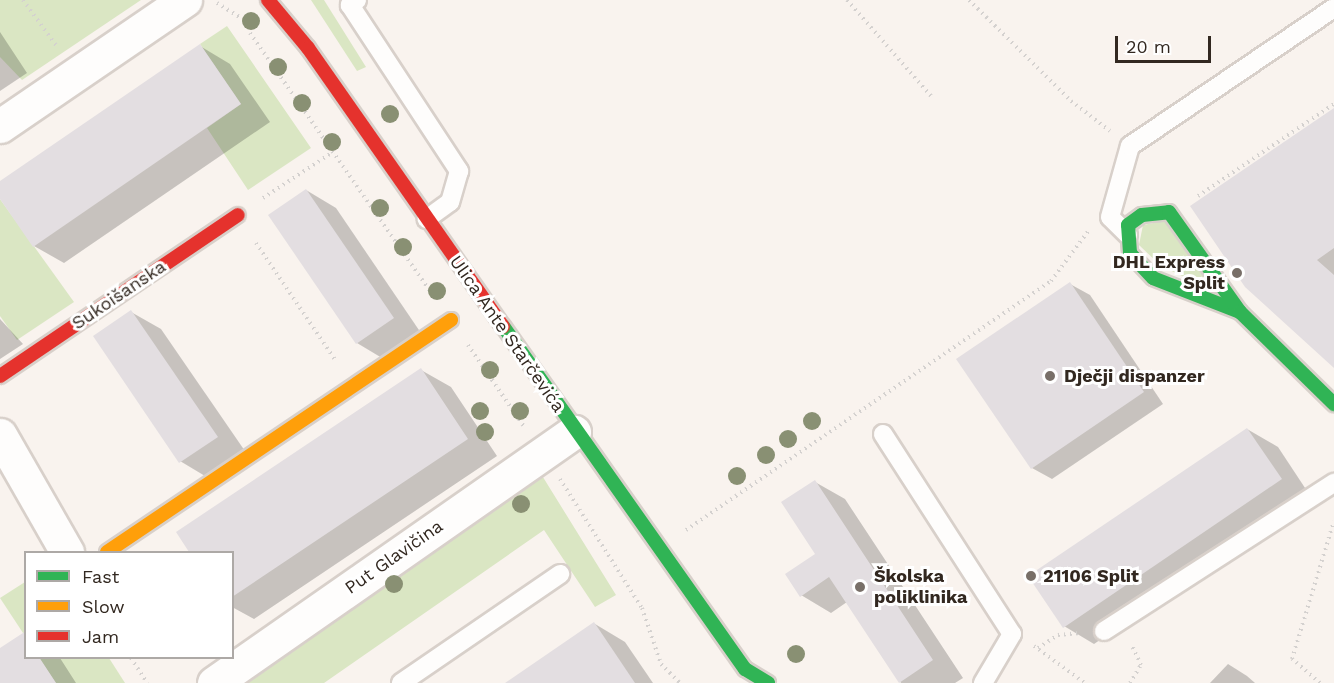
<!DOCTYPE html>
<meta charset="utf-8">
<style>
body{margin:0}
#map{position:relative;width:1334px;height:683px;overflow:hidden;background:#f9f3ee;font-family:"Work Sans",sans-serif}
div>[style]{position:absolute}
.green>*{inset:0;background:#dae6c3}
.shadow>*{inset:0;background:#0003}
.building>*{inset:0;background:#e3dee1}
.path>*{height:4px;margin-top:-2px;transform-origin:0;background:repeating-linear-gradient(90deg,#d4d1cf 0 1.5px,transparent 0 6px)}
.roads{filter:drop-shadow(2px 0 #d8d0ca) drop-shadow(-2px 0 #d8d0ca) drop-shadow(0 2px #d8d0ca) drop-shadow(0 -2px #d8d0ca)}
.lane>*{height:18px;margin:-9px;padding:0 9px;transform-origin:9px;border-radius:9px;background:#fefdfc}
.street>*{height:33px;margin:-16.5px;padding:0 16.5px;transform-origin:16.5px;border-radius:16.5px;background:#fefdfc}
.fast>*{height:14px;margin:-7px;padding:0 7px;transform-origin:7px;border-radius:7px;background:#30b455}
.slow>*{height:14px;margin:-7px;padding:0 7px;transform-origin:7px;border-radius:7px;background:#ff9f0a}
.jam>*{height:14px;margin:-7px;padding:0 7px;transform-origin:7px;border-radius:7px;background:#e5322d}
.trees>*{width:18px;height:18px;margin:-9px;border-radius:50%;background:#899073}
.dots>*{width:16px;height:16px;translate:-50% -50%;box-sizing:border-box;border:3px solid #fff;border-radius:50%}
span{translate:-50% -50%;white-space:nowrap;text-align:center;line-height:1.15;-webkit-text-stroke:6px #fff;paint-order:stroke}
.poi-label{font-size:18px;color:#322820;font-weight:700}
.right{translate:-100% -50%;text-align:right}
.left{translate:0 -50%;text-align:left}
.street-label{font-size:18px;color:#322820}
.legend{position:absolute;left:24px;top:551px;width:210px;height:108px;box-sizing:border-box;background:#fff;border:2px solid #ada9a6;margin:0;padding:8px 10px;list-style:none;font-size:18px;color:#322820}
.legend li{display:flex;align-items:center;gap:12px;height:30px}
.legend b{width:30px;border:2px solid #ada9a6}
.scale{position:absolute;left:1115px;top:36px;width:96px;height:27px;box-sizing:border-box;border:3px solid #322820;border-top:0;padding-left:8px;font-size:18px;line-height:21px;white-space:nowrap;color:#322820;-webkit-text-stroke:4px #fff;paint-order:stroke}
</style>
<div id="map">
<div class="green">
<i style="clip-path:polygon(0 0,141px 0,22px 80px,0 57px)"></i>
<i style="clip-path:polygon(311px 0,324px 0,366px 67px,357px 71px)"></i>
<i style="clip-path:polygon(227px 26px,311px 148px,248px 190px,207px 128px,241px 104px,200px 44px)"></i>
<i style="clip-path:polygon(0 199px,74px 302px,17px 340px,0 316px)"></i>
<i style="clip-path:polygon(1164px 221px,1214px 291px,1161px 266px,1139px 245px,1143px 225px)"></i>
<i style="clip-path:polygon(533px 461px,616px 595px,595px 607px,544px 530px,324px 683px,214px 683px)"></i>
<i style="clip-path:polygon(25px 582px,25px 636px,0 598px)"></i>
<i style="clip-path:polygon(39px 658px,109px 658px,125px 683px,56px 683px)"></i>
</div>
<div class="shadow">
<i style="clip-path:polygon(0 32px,27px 73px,0 91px)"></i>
<i style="clip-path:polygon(200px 46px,230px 64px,270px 122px,64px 263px,34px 246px,0 196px,0 183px)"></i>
<i style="clip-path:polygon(1334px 110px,1334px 366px,1246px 286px)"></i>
<i style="clip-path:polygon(306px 190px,336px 208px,423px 336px,387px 361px,357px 343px)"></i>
<i style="clip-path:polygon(1070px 284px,1090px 295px,1163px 404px,1052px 479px,1032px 468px)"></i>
<i style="clip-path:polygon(131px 312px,161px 329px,247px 454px,210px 479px,180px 461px)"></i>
<i style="clip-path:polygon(0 319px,23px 344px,0 359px)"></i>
<i style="clip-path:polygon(421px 370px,451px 387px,497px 456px,254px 619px,232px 607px,232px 552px,191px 552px,178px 533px)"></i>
<i style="clip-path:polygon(1247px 429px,1278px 447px,1311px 497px,1094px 644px,1064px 626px)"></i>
<i style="clip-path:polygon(815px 482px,845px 499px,963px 678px,955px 683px,901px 683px,847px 602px,831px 613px,801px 595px,817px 555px)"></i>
<i style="clip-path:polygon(595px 624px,625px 642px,653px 683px,507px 683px)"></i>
<i style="clip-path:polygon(0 650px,26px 658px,60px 658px,76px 683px,0 683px)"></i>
<i style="clip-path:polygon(1228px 664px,1247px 676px,1255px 683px,1210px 683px)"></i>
</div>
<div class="building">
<i style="clip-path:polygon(200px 44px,241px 104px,33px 247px,0 199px,0 181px)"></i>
<i style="clip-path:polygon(1334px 108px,1334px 248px,1317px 260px,1334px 275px,1334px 368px,1245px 287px,1190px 206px)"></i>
<i style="clip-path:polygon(306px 189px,394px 318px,356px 344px,268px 215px)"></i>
<i style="clip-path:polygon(1070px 282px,1144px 392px,1031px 469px,956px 359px)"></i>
<i style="clip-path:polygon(131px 310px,218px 437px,179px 463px,93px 336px)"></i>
<i style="clip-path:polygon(421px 368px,468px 439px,232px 597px,232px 552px,189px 552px,176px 532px)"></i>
<i style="clip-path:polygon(1247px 428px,1282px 479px,1063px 628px,1028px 576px)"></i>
<i style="clip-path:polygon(815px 480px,933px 660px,899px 683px,829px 577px,800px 597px,785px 574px,815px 554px,781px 502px)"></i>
<i style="clip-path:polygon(594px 622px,635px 683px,505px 683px)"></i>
<i style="clip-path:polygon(26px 631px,26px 657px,39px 657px,56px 683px,0 683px,0 648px)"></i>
</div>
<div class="path">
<i style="left:23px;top:0;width:59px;rotate:53.9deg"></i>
<i style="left:847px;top:0;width:129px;rotate:48.8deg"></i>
<i style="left:969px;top:0;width:144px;rotate:44.7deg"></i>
<i style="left:1071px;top:101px;width:49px;rotate:37.6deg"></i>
<i style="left:217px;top:3px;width:26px;rotate:32deg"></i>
<i style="left:250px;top:33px;width:320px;rotate:55.1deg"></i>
<i style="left:1198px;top:196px;width:164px;rotate:-34.1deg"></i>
<i style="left:263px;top:198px;width:84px;rotate:-33.3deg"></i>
<i style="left:256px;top:243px;width:143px;rotate:55.9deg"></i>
<i style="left:468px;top:345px;width:101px;rotate:55.5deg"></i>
<i style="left:560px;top:479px;width:153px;rotate:57.6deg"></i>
<i style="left:642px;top:608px;width:59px;rotate:71.3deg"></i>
<i style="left:661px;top:664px;width:27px;rotate:45deg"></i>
<i style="left:686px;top:530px;width:442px;rotate:-34.3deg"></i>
<i style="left:1051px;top:281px;width:64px;rotate:-53.3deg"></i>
<i style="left:1034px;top:646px;width:63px;rotate:36deg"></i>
<i style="left:1038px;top:648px;width:24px;rotate:-33deg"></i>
<i style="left:1058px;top:635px;width:22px;rotate:-5deg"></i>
<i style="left:131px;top:658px;width:30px;rotate:57deg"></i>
<i style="left:1130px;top:683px;width:21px;rotate:-59deg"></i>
<i style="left:1141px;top:665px;width:23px;rotate:-115deg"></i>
<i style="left:1320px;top:683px;width:37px;rotate:-139deg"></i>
<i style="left:1292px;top:659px;width:144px;rotate:-73.1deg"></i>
</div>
<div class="roads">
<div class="lane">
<i style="left:357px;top:0;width:9px;rotate:144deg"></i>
<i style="left:350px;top:5px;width:199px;rotate:56.7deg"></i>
<i style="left:459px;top:171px;width:32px;rotate:106deg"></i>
<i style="left:450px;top:202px;width:29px;rotate:144deg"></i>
<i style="left:1128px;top:235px;width:25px;rotate:-135deg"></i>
<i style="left:1110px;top:217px;width:74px;rotate:-74.3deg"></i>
<i style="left:1130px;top:146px;width:246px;rotate:-34.1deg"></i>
<i style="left:883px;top:434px;width:238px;rotate:57.2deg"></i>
<i style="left:1012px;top:634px;width:57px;rotate:120.6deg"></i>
<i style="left:1104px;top:631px;width:274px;rotate:-32.8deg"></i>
<i style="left:401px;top:683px;width:193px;rotate:-34.4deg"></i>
</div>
<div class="street">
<i style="left:0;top:126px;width:224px;rotate:-34.3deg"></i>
<i style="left:0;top:435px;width:135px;rotate:60.2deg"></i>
<i style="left:214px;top:683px;width:439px;rotate:-34.9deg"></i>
</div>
<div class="fast">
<i style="left:1240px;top:312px;width:93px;rotate:-158.7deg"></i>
<i style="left:1153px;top:278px;width:34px;rotate:-133deg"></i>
<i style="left:1130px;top:253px;width:28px;rotate:-94deg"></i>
<i style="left:1128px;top:225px;width:17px;rotate:-36deg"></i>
<i style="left:1142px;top:215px;width:27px;rotate:-6deg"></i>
<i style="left:1169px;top:212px;width:123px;rotate:54.6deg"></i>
<i style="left:1240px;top:312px;width:132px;rotate:44.4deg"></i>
<i style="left:503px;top:326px;width:420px;rotate:54.8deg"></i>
<i style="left:745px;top:669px;width:27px;rotate:31deg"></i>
</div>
<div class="slow">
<i style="left:107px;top:552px;width:415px;rotate:-34deg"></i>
</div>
<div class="jam">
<i style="left:268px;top:0;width:62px;rotate:50.2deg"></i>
<i style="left:308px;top:48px;width:340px;rotate:55deg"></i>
<i style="left:0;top:376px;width:287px;rotate:-34.1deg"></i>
</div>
</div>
<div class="trees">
<i style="left:251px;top:21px"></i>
<i style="left:278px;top:67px"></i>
<i style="left:302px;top:103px"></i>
<i style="left:390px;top:114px"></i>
<i style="left:332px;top:142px"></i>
<i style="left:380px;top:208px"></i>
<i style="left:403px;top:247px"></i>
<i style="left:437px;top:291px"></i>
<i style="left:490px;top:370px"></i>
<i style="left:480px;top:411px"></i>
<i style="left:520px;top:411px"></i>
<i style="left:812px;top:421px"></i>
<i style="left:485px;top:432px"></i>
<i style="left:788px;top:439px"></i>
<i style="left:766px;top:455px"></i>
<i style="left:737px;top:476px"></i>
<i style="left:521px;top:504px"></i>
<i style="left:394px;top:584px"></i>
<i style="left:796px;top:654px"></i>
</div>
<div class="dots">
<i style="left:1237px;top:273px;background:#786f68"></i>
<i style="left:1050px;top:376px;background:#786f68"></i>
<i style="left:1031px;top:576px;background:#786f68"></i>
<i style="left:860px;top:587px;background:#786f68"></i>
</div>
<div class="poi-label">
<span class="right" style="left:1225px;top:273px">DHL Express<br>Split</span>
<span class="left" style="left:1064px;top:376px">Dječji dispanzer</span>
<span class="left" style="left:1043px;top:576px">21106 Split</span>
<span class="left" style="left:874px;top:587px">Školska<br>poliklinika</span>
</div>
<div class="street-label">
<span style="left:119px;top:295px;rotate:-34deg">Sukoišanska</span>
<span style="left:507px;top:334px;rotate:55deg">Ulica Ante Starčevića</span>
<span style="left:394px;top:557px;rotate:-35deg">Put Glavičina</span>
</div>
<ul class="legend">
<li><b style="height:8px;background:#30b455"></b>Fast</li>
<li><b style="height:8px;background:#ff9f0a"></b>Slow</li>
<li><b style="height:8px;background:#e5322d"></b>Jam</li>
</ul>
<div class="scale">20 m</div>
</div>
